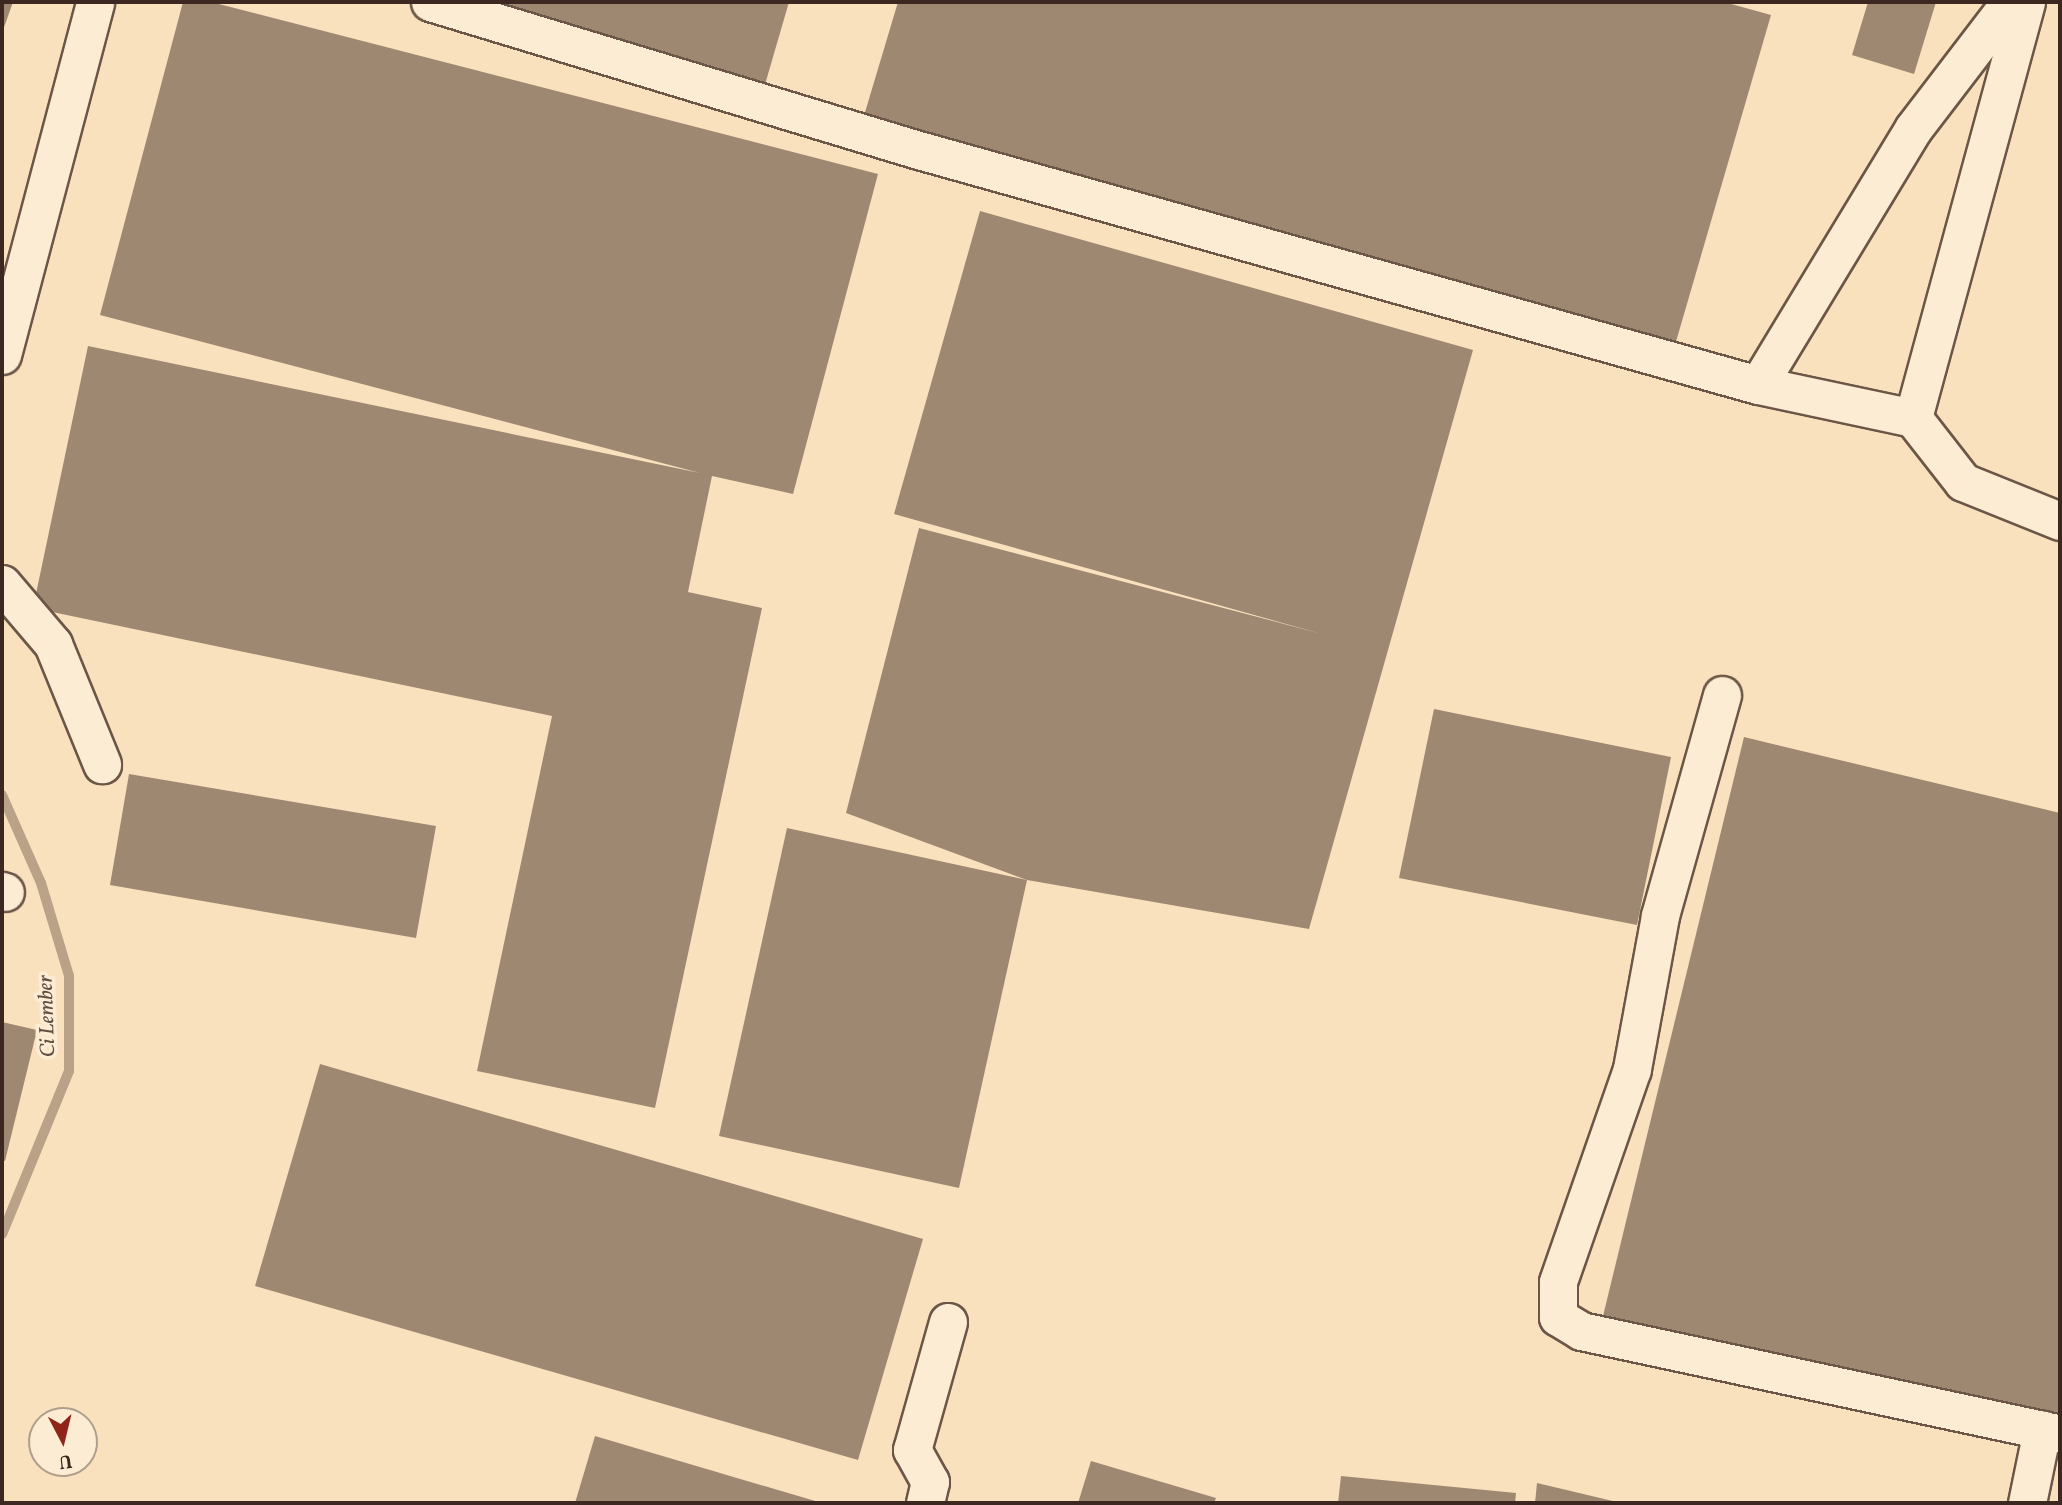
<!DOCTYPE html>
<style>
body{margin:0}
#map{position:relative;width:2062px;height:1505px;overflow:hidden;background:#fae1bd;font-family:Vollkorn,serif}
div>[style]{position:absolute}
.stream>*{height:10px;margin:-5px;padding:0 5px;transform-origin:5px;border-radius:5px;background:#b9a288}
.building>*{inset:0;background:#9f8872}
.roads{filter:drop-shadow(2px 0 #6c5647) drop-shadow(-2px 0 #6c5647) drop-shadow(0 2px #6c5647) drop-shadow(0 -2px #6c5647)}
.minor>*{height:37px;margin:-18.5px;padding:0 18.5px;transform-origin:18.5px;border-radius:18.5px;background:#fcecd4}
span{translate:-50% -50%;white-space:nowrap;text-align:center;line-height:1.15;-webkit-text-stroke:7px #fcecd4;paint-order:stroke}
.water-label{font-size:21px;color:#624d3f;font-style:italic}
.frame{position:absolute;inset:0;border:4px solid #3c2820;pointer-events:none}
.north{position:absolute;left:28px;top:1407px;width:70px;height:70px;box-sizing:border-box;background:#fcecd4;border:2px solid #af9e8c;border-radius:50%;rotate:173deg;font-size:19px;font-weight:700;line-height:28px;text-align:center;color:#3c2820}
.north::after{content:'';display:block;margin:auto;width:24px;height:32px;background:#8f2418;clip-path:polygon(50% 0,100% 100%,50% 72%,0 100%)}
</style>
<div id="map">
<div class="stream">
<i style="left:2px;top:795px;width:96px;rotate:66.1deg"></i>
<i style="left:41px;top:883px;width:97px;rotate:73.2deg"></i>
<i style="left:69px;top:976px;width:95px;rotate:90deg"></i>
<i style="left:69px;top:1071px;width:176px;rotate:112.3deg"></i>
</div>
<div class="building">
<i style="clip-path:polygon(2px 2px,13px 2px,2px 33px)"></i>
<i style="clip-path:polygon(183px 2px,211px 2px,878px 174px,793px 494px,712px 476px,688px 592px,762px 608px,655px 1108px,477px 1071px,552px 716px,33px 608px,88px 346px,700px 473px,100px 315px)"></i>
<i style="clip-path:polygon(464px 2px,789px 2px,764px 88px)"></i>
<i style="clip-path:polygon(898px 2px,1724px 2px,1771px 15px,1673px 352px,863px 119px)"></i>
<i style="clip-path:polygon(1868px 2px,1936px 2px,1914px 74px,1852px 55px)"></i>
<i style="clip-path:polygon(980px 211px,1473px 350px,1309px 929px,1027px 880px,846px 813px,919px 528px,1322px 634px,894px 514px)"></i>
<i style="clip-path:polygon(1434px 709px,1671px 757px,1637px 925px,1399px 878px)"></i>
<i style="clip-path:polygon(1744px 737px,2060px 813px,2060px 1425px,1603px 1316px)"></i>
<i style="clip-path:polygon(129px 774px,436px 826px,416px 938px,110px 885px)"></i>
<i style="clip-path:polygon(787px 828px,1027px 880px,959px 1188px,719px 1136px)"></i>
<i style="clip-path:polygon(2px 1022px,37px 1030px,5px 1161px,2px 1160px)"></i>
<i style="clip-path:polygon(320px 1064px,923px 1239px,858px 1460px,255px 1286px)"></i>
<i style="clip-path:polygon(595px 1436px,822px 1503px,575px 1503px)"></i>
<i style="clip-path:polygon(1091px 1461px,1216px 1498px,1214px 1503px,1078px 1503px)"></i>
<i style="clip-path:polygon(1341px 1476px,1516px 1493px,1515px 1503px,1338px 1503px)"></i>
<i style="clip-path:polygon(1537px 1483px,1617px 1502px,1617px 1503px,1535px 1503px)"></i>
</div>
<div class="roads">
<div class="minor">
<i style="left:430px;top:2px;width:507px;rotate:16.86deg"></i>
<i style="left:915px;top:149px;width:875px;rotate:15.64deg"></i>
<i style="left:1758px;top:385px;width:158px;rotate:12deg"></i>
<i style="left:1913px;top:418px;width:81px;rotate:52deg"></i>
<i style="left:1963px;top:482px;width:105px;rotate:21.9deg"></i>
<i style="left:2px;top:355px;width:365px;rotate:-75.2deg"></i>
<i style="left:1758px;top:385px;width:299px;rotate:-58.8deg"></i>
<i style="left:1913px;top:129px;width:160px;rotate:-52.6deg"></i>
<i style="left:1913px;top:418px;width:431px;rotate:-74.8deg"></i>
<i style="left:2px;top:584px;width:79px;rotate:49.6deg"></i>
<i style="left:53px;top:644px;width:130px;rotate:67.8deg"></i>
<i style="left:1722px;top:695px;width:230px;rotate:105.7deg"></i>
<i style="left:1660px;top:916px;width:156px;rotate:100.4deg"></i>
<i style="left:1632px;top:1069px;width:225px;rotate:109.2deg"></i>
<i style="left:1558px;top:1282px;width:35px;rotate:90deg"></i>
<i style="left:1558px;top:1317px;width:27px;rotate:31deg"></i>
<i style="left:1581px;top:1331px;width:490px;rotate:12.1deg"></i>
<i style="left:2px;top:891px;width:3px;rotate:18deg"></i>
<i style="left:925px;top:1503px;width:22px;rotate:-77deg"></i>
<i style="left:930px;top:1482px;width:37px;rotate:-119deg"></i>
<i style="left:912px;top:1450px;width:133px;rotate:-74.3deg"></i>
<i style="left:2027px;top:1503px;width:75px;rotate:-78.4deg"></i>
</div>
</div>
<div class="water-label">
<span style="left:48px;top:1016px;rotate:-92deg">Ci Lember</span>
</div>
<div class="frame"></div>
<div class="north">U</div>
</div>
